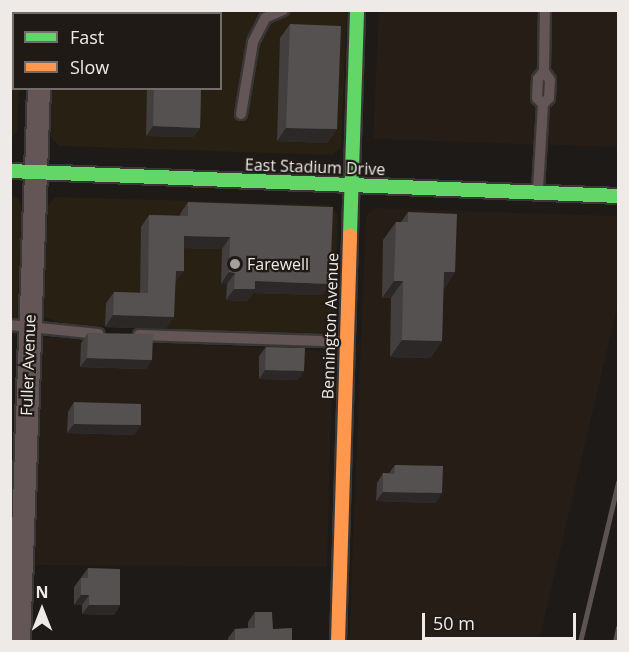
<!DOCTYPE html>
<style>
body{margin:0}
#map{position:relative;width:629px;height:652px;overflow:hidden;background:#1d1a18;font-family:"Open Sans",sans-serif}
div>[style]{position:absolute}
.commercial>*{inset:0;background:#282012}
.built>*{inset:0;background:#271d17}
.roads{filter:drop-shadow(2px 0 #393736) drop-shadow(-2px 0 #393736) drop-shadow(0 2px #393736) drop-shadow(0 -2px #393736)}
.lane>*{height:10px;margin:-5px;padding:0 5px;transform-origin:5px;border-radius:5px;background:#645556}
.street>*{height:22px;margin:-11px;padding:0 11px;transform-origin:11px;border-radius:11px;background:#645556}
.fast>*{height:14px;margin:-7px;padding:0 7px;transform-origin:7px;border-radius:7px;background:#63d668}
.slow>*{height:14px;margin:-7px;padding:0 7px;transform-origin:7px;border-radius:7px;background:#ff974d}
.rail>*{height:4.5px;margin:-2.25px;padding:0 2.25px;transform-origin:2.25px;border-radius:2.25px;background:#5c5454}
.wall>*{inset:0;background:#423f3e}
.shaded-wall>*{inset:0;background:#2b2827}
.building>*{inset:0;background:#545150}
.dots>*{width:16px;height:16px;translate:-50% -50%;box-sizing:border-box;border:3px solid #1f1a16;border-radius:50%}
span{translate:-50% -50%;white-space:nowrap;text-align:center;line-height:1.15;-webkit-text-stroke:4.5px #1f1a16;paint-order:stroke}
.street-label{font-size:16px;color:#eeeae7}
.poi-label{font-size:16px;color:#eeeae7}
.left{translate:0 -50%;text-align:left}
.frame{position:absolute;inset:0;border:12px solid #eeeae7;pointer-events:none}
.legend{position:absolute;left:12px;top:12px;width:210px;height:78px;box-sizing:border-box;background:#1f1a16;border:2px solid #726d6a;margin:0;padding:8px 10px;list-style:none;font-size:18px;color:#eeeae7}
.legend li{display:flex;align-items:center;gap:12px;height:30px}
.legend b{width:30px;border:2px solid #726d6a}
.north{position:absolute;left:12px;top:580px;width:60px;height:60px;-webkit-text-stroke:4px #1f1a16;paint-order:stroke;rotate:0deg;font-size:16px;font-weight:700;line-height:24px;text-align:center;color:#eeeae7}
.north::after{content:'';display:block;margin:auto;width:21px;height:27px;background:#eeeae7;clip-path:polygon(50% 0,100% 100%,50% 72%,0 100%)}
.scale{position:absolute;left:422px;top:613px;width:154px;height:27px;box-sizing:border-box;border:3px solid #eeeae7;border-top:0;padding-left:8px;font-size:18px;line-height:21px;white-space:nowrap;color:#eeeae7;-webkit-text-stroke:4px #1f1a16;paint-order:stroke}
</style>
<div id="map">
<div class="commercial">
<i style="clip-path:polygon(54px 11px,347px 11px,341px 148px,332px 155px,59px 146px,50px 136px,51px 89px,220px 88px,220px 14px,54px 14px)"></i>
<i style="clip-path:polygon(10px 24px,14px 88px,19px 89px,17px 132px,11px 139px)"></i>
<i style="clip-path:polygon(10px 195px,18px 198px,22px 208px,16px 335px,10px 335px)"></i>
<i style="clip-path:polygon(55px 197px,329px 205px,338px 215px,334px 335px,68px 325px,44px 317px,48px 206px)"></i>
</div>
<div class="built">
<i style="clip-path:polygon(379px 11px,618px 11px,618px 147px,373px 139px)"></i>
<i style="clip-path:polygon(375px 208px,618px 216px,618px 303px,539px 641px,349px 642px,366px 215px)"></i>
<i style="clip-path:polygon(42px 337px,333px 351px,327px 567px,35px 565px)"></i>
</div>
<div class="roads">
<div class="lane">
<i style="left:10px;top:15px;width:4px;rotate:14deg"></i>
<i style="left:543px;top:104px;width:8px;rotate:-135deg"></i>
<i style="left:537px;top:98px;width:19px;rotate:-87deg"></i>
<i style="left:538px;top:79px;width:10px;rotate:-53deg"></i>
<i style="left:241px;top:114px;width:73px;rotate:-80.5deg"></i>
<i style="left:253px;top:42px;width:27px;rotate:-63deg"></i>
<i style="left:265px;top:18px;width:20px;rotate:-24deg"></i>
<i style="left:538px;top:189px;width:85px;rotate:-86.6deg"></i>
<i style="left:543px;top:104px;width:8px;rotate:-45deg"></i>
<i style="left:549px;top:98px;width:18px;rotate:-87deg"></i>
<i style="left:550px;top:80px;width:11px;rotate:-124deg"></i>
<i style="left:544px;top:71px;width:61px;rotate:-89.1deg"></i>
<i style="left:10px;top:325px;width:89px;rotate:5.8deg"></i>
<i style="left:139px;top:335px;width:206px;rotate:1.9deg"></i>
</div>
<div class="street">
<i style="left:42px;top:14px;width:4px;rotate:-90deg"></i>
<i style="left:19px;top:642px;width:554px;rotate:-87.93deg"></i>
</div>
<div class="fast">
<i style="left:10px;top:171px;width:609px;rotate:2.35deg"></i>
<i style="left:350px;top:235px;width:225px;rotate:-88.2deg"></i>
</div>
<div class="slow">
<i style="left:338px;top:642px;width:407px;rotate:-88.3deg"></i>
</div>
</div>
<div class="rail">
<i style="left:580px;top:642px;width:164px;rotate:-76.6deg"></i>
<i style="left:615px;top:642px;width:14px;rotate:-78deg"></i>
</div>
<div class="wall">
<i style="clip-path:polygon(290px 24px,337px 129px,327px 143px,277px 141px,280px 38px)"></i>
<i style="clip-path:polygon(147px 88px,201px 88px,200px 128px,193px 137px,146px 136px)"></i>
<i style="clip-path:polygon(188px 202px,330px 284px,322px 295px,253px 293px,247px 301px,226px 300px,227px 284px,221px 284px,222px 249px,184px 248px,184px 271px,175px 282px,166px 329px,105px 327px,106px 303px,114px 292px,140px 293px,141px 227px,149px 215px,180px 216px,180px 214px)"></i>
<i style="clip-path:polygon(408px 212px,455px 272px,443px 290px,442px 341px,430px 358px,390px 357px,391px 298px,382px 298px,383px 240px,396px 222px,401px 222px)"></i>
<i style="clip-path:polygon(88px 333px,152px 360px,146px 369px,80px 367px,81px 343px)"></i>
<i style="clip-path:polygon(266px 347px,298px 380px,259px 379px,259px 356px)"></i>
<i style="clip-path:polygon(74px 402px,141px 425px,134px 435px,67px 433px,68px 412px)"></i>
<i style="clip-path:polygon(395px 465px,436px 503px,376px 501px,377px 483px,383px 473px,389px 473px)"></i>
<i style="clip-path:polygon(88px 568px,120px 605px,114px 615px,82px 614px,82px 605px,74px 605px,74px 587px)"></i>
<i style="clip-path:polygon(255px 612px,273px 629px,292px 642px,228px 642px,228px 638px,235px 629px,248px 628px,248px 622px)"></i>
</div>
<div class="shaded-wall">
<i style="clip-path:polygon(153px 126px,200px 128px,193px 137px,146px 136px)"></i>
<i style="clip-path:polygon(286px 128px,337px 129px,327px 143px,277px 141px)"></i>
<i style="clip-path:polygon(184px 236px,230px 237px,222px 249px,176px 248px)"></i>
<i style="clip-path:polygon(176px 271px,184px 271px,175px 282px)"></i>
<i style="clip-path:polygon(229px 272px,235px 273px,227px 284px,221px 284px)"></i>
<i style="clip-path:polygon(444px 272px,455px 272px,443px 290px)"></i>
<i style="clip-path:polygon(255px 281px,330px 284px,322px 295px,253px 293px,247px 301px,226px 300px,234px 289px)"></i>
<i style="clip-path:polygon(394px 281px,403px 281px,391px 298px,382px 298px)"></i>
<i style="clip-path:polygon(113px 315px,174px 317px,166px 329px,105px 327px)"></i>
<i style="clip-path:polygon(402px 340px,442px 341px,430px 358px,390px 357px)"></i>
<i style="clip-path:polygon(87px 358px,152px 360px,146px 369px,80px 367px)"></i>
<i style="clip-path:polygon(265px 370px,304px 371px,298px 380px,259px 379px)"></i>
<i style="clip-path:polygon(74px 424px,141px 425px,134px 435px,67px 433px)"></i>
<i style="clip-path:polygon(383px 492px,442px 493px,436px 503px,376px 501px)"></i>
<i style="clip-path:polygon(81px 595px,89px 595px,82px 605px,74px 605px)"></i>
<i style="clip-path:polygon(89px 605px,120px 605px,114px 615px,82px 614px)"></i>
</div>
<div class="building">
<i style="clip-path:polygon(290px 24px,341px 26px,337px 129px,286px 128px)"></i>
<i style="clip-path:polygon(10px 61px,11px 61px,10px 87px)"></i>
<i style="clip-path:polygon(154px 88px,201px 88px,200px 128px,153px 126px)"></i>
<i style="clip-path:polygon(188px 202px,333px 207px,330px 284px,255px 281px,255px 289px,234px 289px,235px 273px,229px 272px,230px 237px,184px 236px,184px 271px,176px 271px,174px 317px,113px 315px,114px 292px,148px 293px,149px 215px,188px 216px)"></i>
<i style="clip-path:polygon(408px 212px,457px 214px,455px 272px,444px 272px,442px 341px,402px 340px,403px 281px,394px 281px,396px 222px,408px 222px)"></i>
<i style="clip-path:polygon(88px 333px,153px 334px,152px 360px,87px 358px)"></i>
<i style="clip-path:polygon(266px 347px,305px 348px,304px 371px,265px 370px)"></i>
<i style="clip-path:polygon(74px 402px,141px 404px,141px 425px,74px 424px)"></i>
<i style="clip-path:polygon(395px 465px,443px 466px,442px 493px,383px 492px,383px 473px,394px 474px)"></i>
<i style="clip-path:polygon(88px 568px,120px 569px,120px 605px,89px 605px,89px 595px,81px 595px,81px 578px,88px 578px)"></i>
<i style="clip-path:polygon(255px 612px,272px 612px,273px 629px,292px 628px,292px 642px,235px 642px,235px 629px,255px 628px)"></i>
</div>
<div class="dots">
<i style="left:235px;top:264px;background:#a5a19f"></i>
</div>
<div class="street-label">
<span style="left:315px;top:167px;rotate:2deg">East Stadium Drive</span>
<span style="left:330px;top:326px;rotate:-88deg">Bennington Avenue</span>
<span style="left:28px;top:365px;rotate:-88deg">Fuller Avenue</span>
</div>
<div class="poi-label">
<span class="left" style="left:247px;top:264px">Farewell</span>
</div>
<div class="frame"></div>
<ul class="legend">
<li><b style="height:8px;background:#63d668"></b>Fast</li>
<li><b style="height:8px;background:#ff974d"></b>Slow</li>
</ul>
<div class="north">N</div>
<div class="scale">50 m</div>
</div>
